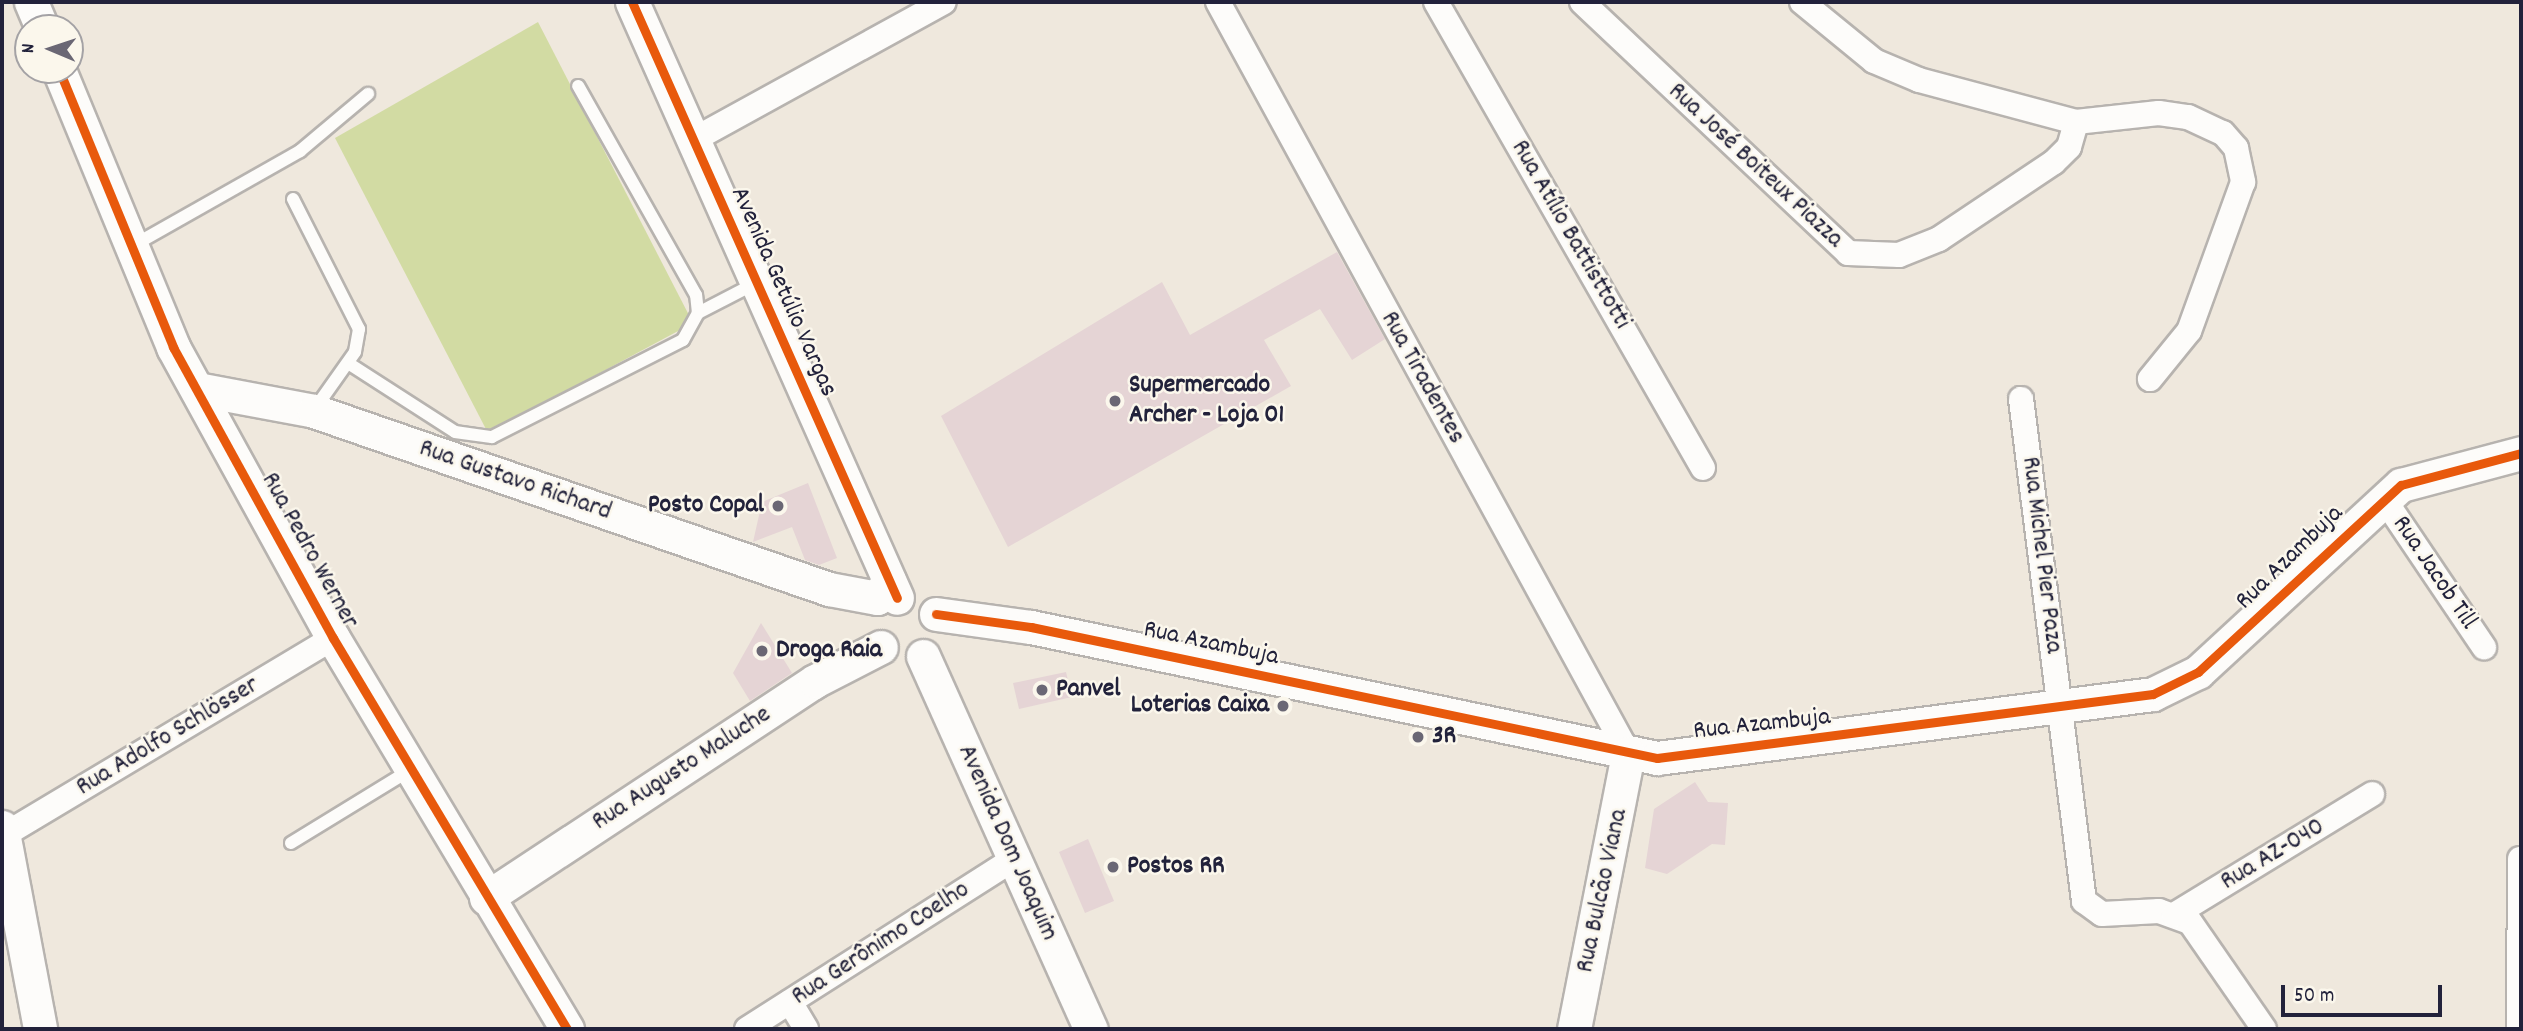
<!DOCTYPE html>
<meta charset="utf-8">
<style>
body{margin:0}
#map{position:relative;width:2523px;height:1031px;overflow:hidden;background:#efe8dd;font-family:Dekko,sans-serif}
div>[style]{position:absolute}
.green>*{inset:0;background:#d2dba3}
.building>*{inset:0;background:#e5d4d5}
.roads{filter:drop-shadow(2px 0 #b7b3af) drop-shadow(-2px 0 #b7b3af) drop-shadow(0 2px #b7b3af) drop-shadow(0 -2px #b7b3af)}
.lane>*{height:12px;margin:-6px;padding:0 6px;transform-origin:6px;border-radius:6px;background:#fdfcfa}
.street>*{height:24px;margin:-12px;padding:0 12px;transform-origin:12px;border-radius:12px;background:#fdfcfa}
.secondary>*{height:33px;margin:-16.5px;padding:0 16.5px;transform-origin:16.5px;border-radius:16.5px;background:#fdfcfa}
.cycleway>*{height:9px;margin:-4.5px;padding:0 4.5px;transform-origin:4.5px;border-radius:4.5px;background:#e8590c}
.dots>*{width:19px;height:19px;translate:-50% -50%;box-sizing:border-box;border:4px solid #fbf7ec;border-radius:50%}
span{translate:-50% -50%;white-space:nowrap;text-align:center;line-height:1.15;-webkit-text-stroke:5px #fbf7ec;paint-order:stroke}
.street-label{font-size:26px;color:#22223b}
.poi-label{font-size:26px;color:#22223b;font-weight:700}
.left{translate:0 -50%;text-align:left}
.right{translate:-100% -50%;text-align:right}
.frame{position:absolute;inset:0;border:4px solid #22223b;pointer-events:none}
.north{position:absolute;left:14px;top:14px;width:70px;height:70px;box-sizing:border-box;background:#fbf7ec;border:2px solid #a4a2a5;border-radius:50%;rotate:272deg;font-size:19px;font-weight:700;line-height:28px;text-align:center;color:#22223b}
.north::after{content:'';display:block;margin:auto;width:24px;height:32px;background:#6a6774;clip-path:polygon(50% 0,100% 100%,50% 72%,0 100%)}
.scale{position:absolute;left:2281px;top:985px;width:161px;height:32px;box-sizing:border-box;border:4px solid #22223b;border-top:0;padding-left:9px;font-size:21px;line-height:24px;white-space:nowrap;color:#22223b;-webkit-text-stroke:5px #fbf7ec;paint-order:stroke}
</style>
<div id="map">
<div class="green">
<i style="clip-path:polygon(538px 22px,693px 323px,488px 433px,335px 138px)"></i>
</div>
<div class="building">
<i style="clip-path:polygon(1337px 252px,1385px 339px,1352px 360px,1320px 309px,1264px 340px,1291px 386px,1008px 547px,941px 416px,1162px 282px,1190px 335px)"></i>
<i style="clip-path:polygon(808px 483px,837px 558px,819px 565px,805px 560px,792px 527px,753px 542px,762px 502px)"></i>
<i style="clip-path:polygon(761px 623px,792px 673px,750px 701px,733px 673px)"></i>
<i style="clip-path:polygon(1066px 672px,1072px 697px,1019px 709px,1013px 683px)"></i>
<i style="clip-path:polygon(1695px 782px,1708px 802px,1728px 803px,1725px 845px,1712px 844px,1667px 874px,1645px 868px,1654px 809px)"></i>
<i style="clip-path:polygon(1088px 839px,1114px 901px,1085px 913px,1059px 852px)"></i>
</div>
<div class="roads">
<div class="lane">
<i style="left:293px;top:199px;width:146px;rotate:63.1deg"></i>
<i style="left:359px;top:329px;width:23px;rotate:100deg"></i>
<i style="left:355px;top:352px;width:71px;rotate:125.3deg"></i>
<i style="left:134px;top:245px;width:191px;rotate:-29.5deg"></i>
<i style="left:300px;top:151px;width:89px;rotate:-40deg"></i>
<i style="left:698px;top:313px;width:65px;rotate:-27.3deg"></i>
<i style="left:348px;top:363px;width:127px;rotate:32.8deg"></i>
<i style="left:455px;top:432px;width:37px;rotate:8deg"></i>
<i style="left:492px;top:437px;width:214px;rotate:-26.9deg"></i>
<i style="left:683px;top:340px;width:31px;rotate:-61deg"></i>
<i style="left:698px;top:313px;width:18px;rotate:-96deg"></i>
<i style="left:696px;top:295px;width:240px;rotate:-119.4deg"></i>
<i style="left:291px;top:843px;width:140px;rotate:-31.5deg"></i>
</div>
<div class="street">
<i style="left:1218px;top:2px;width:856px;rotate:61.37deg"></i>
<i style="left:1436px;top:2px;width:537px;rotate:60.19deg"></i>
<i style="left:1582px;top:2px;width:366px;rotate:43.3deg"></i>
<i style="left:1848px;top:253px;width:51px;rotate:2.2deg"></i>
<i style="left:1899px;top:255px;width:43px;rotate:-21.8deg"></i>
<i style="left:1939px;top:239px;width:138px;rotate:-33.8deg"></i>
<i style="left:2054px;top:162px;width:21px;rotate:-45deg"></i>
<i style="left:2069px;top:147px;width:26px;rotate:-74deg"></i>
<i style="left:1802px;top:2px;width:93px;rotate:39.3deg"></i>
<i style="left:1874px;top:61px;width:49px;rotate:22.9deg"></i>
<i style="left:1919px;top:80px;width:163px;rotate:15deg"></i>
<i style="left:2076px;top:122px;width:83px;rotate:-6.2deg"></i>
<i style="left:2159px;top:113px;width:29px;rotate:8deg"></i>
<i style="left:2188px;top:117px;width:38px;rotate:25deg"></i>
<i style="left:2223px;top:133px;width:20px;rotate:49deg"></i>
<i style="left:2236px;top:148px;width:35px;rotate:78deg"></i>
<i style="left:2243px;top:182px;width:158px;rotate:109.9deg"></i>
<i style="left:2189px;top:331px;width:62px;rotate:129.1deg"></i>
<i style="left:693px;top:140px;width:286px;rotate:-28.8deg"></i>
<i style="left:2021px;top:399px;width:506px;rotate:82.85deg"></i>
<i style="left:2084px;top:901px;width:22px;rotate:36deg"></i>
<i style="left:2102px;top:914px;width:57px;rotate:-3deg"></i>
<i style="left:2159px;top:911px;width:33px;rotate:20deg"></i>
<i style="left:2190px;top:922px;width:130px;rotate:55.3deg"></i>
<i style="left:2384px;top:499px;width:179px;rotate:56deg"></i>
<i style="left:4px;top:835px;width:383px;rotate:-30.9deg"></i>
<i style="left:2174px;top:915px;width:232px;rotate:-31.4deg"></i>
<i style="left:790px;top:1002px;width:31px;rotate:59deg"></i>
<i style="left:747px;top:1029px;width:317px;rotate:-32.5deg"></i>
<i style="left:2519px;top:1029px;width:170px;rotate:-89.7deg"></i>
</div>
<div class="secondary">
<i style="left:31px;top:2px;width:28px;rotate:67deg"></i>
<i style="left:632px;top:2px;width:652px;rotate:66.03deg"></i>
<i style="left:59px;top:70px;width:300px;rotate:67.6deg"></i>
<i style="left:173px;top:347px;width:332px;rotate:61.2deg"></i>
<i style="left:333px;top:638px;width:456px;rotate:59.1deg"></i>
<i style="left:197px;top:389px;width:119px;rotate:10.6deg"></i>
<i style="left:314px;top:411px;width:545px;rotate:19.07deg"></i>
<i style="left:829px;top:589px;width:49px;rotate:10.6deg"></i>
<i style="left:877px;top:598px;width:21px;rotate:-55deg"></i>
<i style="left:936px;top:614px;width:96px;rotate:7.8deg"></i>
<i style="left:1031px;top:627px;width:640px;rotate:11.82deg"></i>
<i style="left:1657px;top:758px;width:500px;rotate:-7.35deg"></i>
<i style="left:2153px;top:694px;width:50px;rotate:-26.1deg"></i>
<i style="left:2198px;top:672px;width:276px;rotate:-42.7deg"></i>
<i style="left:2401px;top:485px;width:124px;rotate:-14.9deg"></i>
<i style="left:923px;top:656px;width:409px;rotate:65.8deg"></i>
<i style="left:2px;top:827px;width:206px;rotate:79.3deg"></i>
<i style="left:486px;top:898px;width:394px;rotate:-33.4deg"></i>
<i style="left:815px;top:681px;width:74px;rotate:-27.3deg"></i>
<i style="left:1574px;top:1029px;width:281px;rotate:-78.9deg"></i>
</div>
</div>
<div class="cycleway">
<i style="left:632px;top:2px;width:652px;rotate:66.03deg"></i>
<i style="left:59px;top:70px;width:300px;rotate:67.6deg"></i>
<i style="left:173px;top:347px;width:332px;rotate:61.2deg"></i>
<i style="left:333px;top:638px;width:456px;rotate:59.1deg"></i>
<i style="left:936px;top:614px;width:96px;rotate:7.8deg"></i>
<i style="left:1031px;top:627px;width:640px;rotate:11.82deg"></i>
<i style="left:1657px;top:758px;width:500px;rotate:-7.35deg"></i>
<i style="left:2153px;top:694px;width:50px;rotate:-26.1deg"></i>
<i style="left:2198px;top:672px;width:276px;rotate:-42.7deg"></i>
<i style="left:2401px;top:485px;width:124px;rotate:-14.9deg"></i>
</div>
<div class="dots">
<i style="left:1115px;top:401px;background:#6a6774"></i>
<i style="left:778px;top:506px;background:#6a6774"></i>
<i style="left:762px;top:651px;background:#6a6774"></i>
<i style="left:1042px;top:690px;background:#6a6774"></i>
<i style="left:1283px;top:706px;background:#6a6774"></i>
<i style="left:1418px;top:737px;background:#6a6774"></i>
<i style="left:1113px;top:867px;background:#6a6774"></i>
</div>
<div class="street-label">
<span style="left:1755px;top:166px;rotate:43deg">Rua José Boiteux Piazza</span>
<span style="left:1570px;top:235px;rotate:60deg">Rua Atílio Battisttotti</span>
<span style="left:783px;top:292px;rotate:66deg">Avenida Getúlio Vargas</span>
<span style="left:1422px;top:378px;rotate:61deg">Rua Tiradentes</span>
<span style="left:515px;top:481px;rotate:19deg">Rua Gustavo Richard</span>
<span style="left:309px;top:551px;rotate:61deg">Rua Pedro Werner</span>
<span style="left:2041px;top:555px;rotate:83deg">Rua Michel Pier Paza</span>
<span style="left:2290px;top:558px;rotate:-44deg">Rua Azambuja</span>
<span style="left:2434px;top:573px;rotate:56deg">Rua Jacob Till</span>
<span style="left:1211px;top:644px;rotate:12deg">Rua Azambuja</span>
<span style="left:1762px;top:725px;rotate:-6deg">Rua Azambuja</span>
<span style="left:168px;top:737px;rotate:-31deg">Rua Adolfo Schlösser</span>
<span style="left:682px;top:769px;rotate:-33deg">Rua Augusto Maluche</span>
<span style="left:1007px;top:843px;rotate:66deg">Avenida Dom Joaquim</span>
<span style="left:2273px;top:855px;rotate:-31deg">Rua AZ-040</span>
<span style="left:1603px;top:891px;rotate:-78deg">Rua Bulcão Viana</span>
<span style="left:881px;top:944px;rotate:-33deg">Rua Gerônimo Coelho</span>
</div>
<div class="poi-label">
<span class="left" style="left:1129px;top:401px">Supermercado<br>Archer - Loja 01</span>
<span class="right" style="left:764px;top:506px">Posto Copal</span>
<span class="left" style="left:776px;top:651px">Droga Raia</span>
<span class="left" style="left:1056px;top:690px">Panvel</span>
<span class="right" style="left:1269px;top:706px">Loterias Caixa</span>
<span class="left" style="left:1432px;top:737px">3R</span>
<span class="left" style="left:1127px;top:867px">Postos RR</span>
</div>
<div class="frame"></div>
<div class="north">N</div>
<div class="scale">50 m</div>
</div>
